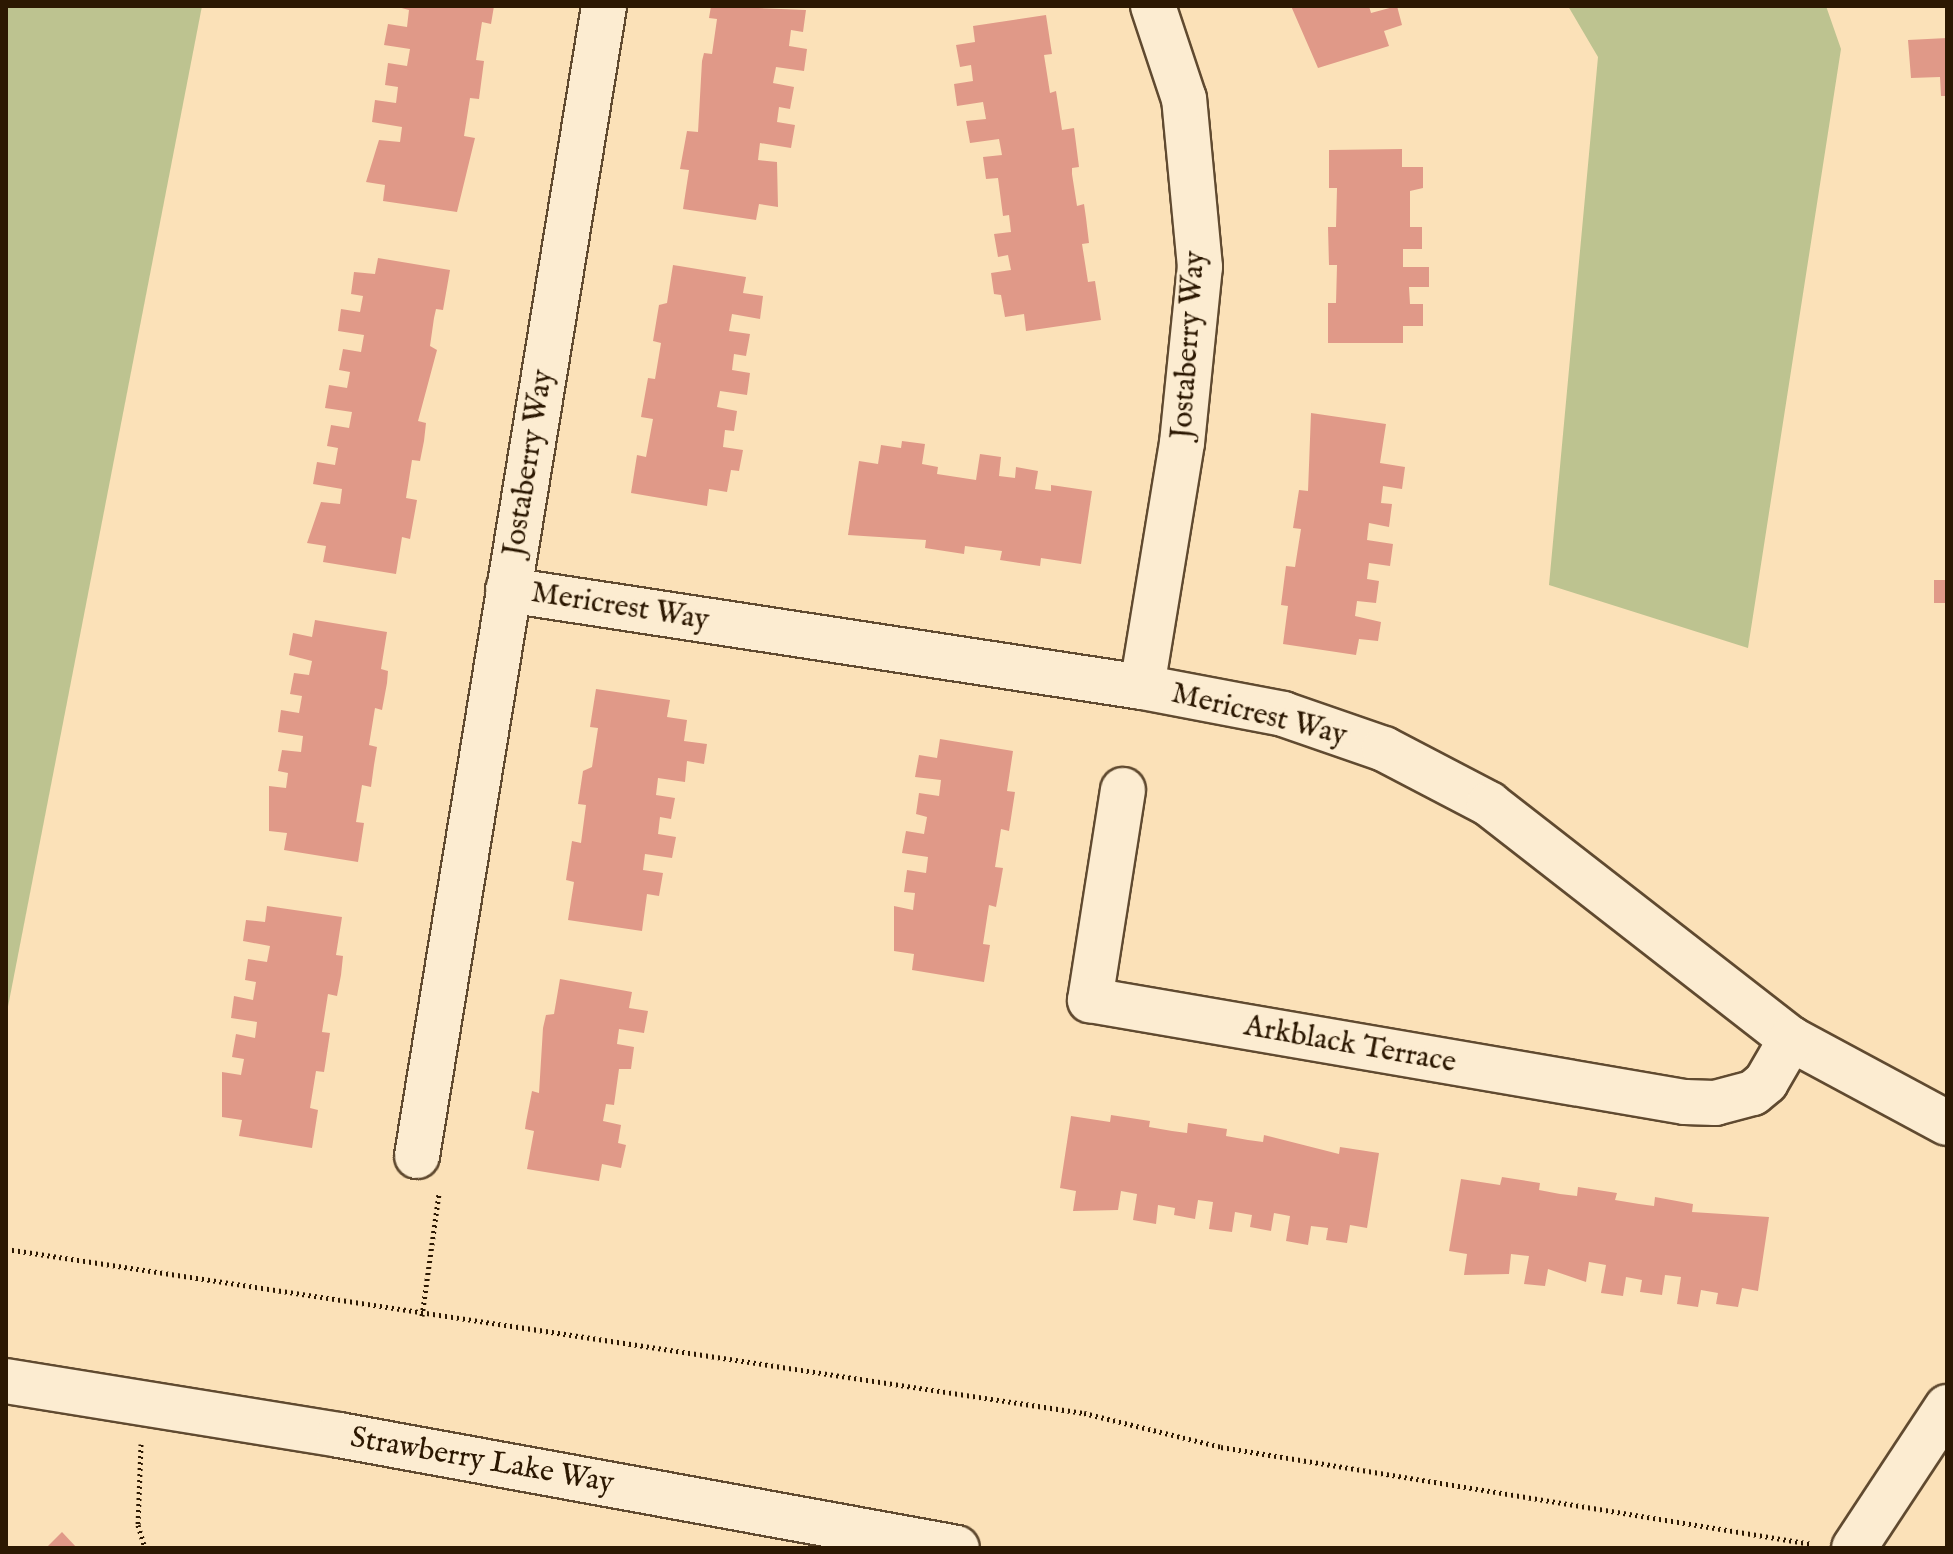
<!DOCTYPE html>
<style>
body{margin:0}
#map{position:relative;width:1953px;height:1554px;overflow:hidden;background:#fbe1b8;font-family:"IM FELL English",serif}
div>[style]{position:absolute}
.green>*{inset:0;background:#bdc390}
.building>*{inset:0;background:#e09988}
.path>*{height:5px;margin-top:-2.5px;transform-origin:0;background:repeating-linear-gradient(90deg,#2c1802 0 2px,transparent 0 6px)}
.roads{filter:drop-shadow(2px 0 #604a30) drop-shadow(-2px 0 #604a30) drop-shadow(0 2px #604a30) drop-shadow(0 -2px #604a30)}
.street>*{height:44px;margin:-22px;padding:0 22px;transform-origin:22px;border-radius:22px;background:#fcecd1}
.secondary>*{height:44px;margin:-22px;padding:0 22px;transform-origin:22px;border-radius:22px;background:#fcecd1}
span{translate:-50% -50%;white-space:nowrap;text-align:center;line-height:1.15;-webkit-text-stroke:6px #fcecd1;paint-order:stroke}
.street-label{font-size:30px;color:#2c1802}
.frame{position:absolute;inset:0;border:8px solid #2c1802;pointer-events:none}
</style>
<div id="map">
<div class="green">
<i style="clip-path:polygon(6px 6px,202px 6px,6px 1017px)"></i>
<i style="clip-path:polygon(1568px 6px,1826px 6px,1841px 49px,1748px 648px,1549px 585px,1598px 57px)"></i>
</div>
<div class="building">
<i style="clip-path:polygon(394px 6px,494px 6px,491px 24px,482px 22px,476px 60px,484px 61px,479px 99px,470px 98px,464px 136px,475px 138px,457px 212px,383px 201px,385px 185px,366px 182px,379px 140px,400px 142px,402px 127px,372px 122px,375px 100px,396px 103px,398px 87px,385px 85px,388px 63px,407px 66px,410px 49px,384px 45px,388px 24px,407px 27px,409px 10px)"></i>
<i style="clip-path:polygon(711px 6px,806px 10px,803px 32px,791px 30px,789px 46px,807px 49px,804px 71px,776px 67px,773px 83px,794px 87px,790px 109px,779px 107px,777px 122px,795px 125px,791px 148px,760px 143px,758px 160px,777px 162px,778px 207px,759px 204px,756px 220px,683px 209px,689px 170px,680px 169px,687px 131px,698px 132px,702px 61px,704px 53px,712px 54px,717px 19px,709px 18px)"></i>
<i style="clip-path:polygon(1291px 6px,1369px 6px,1371px 13px,1397px 6px,1402px 25px,1384px 31px,1389px 46px,1318px 68px)"></i>
<i style="clip-path:polygon(1046px 15px,1052px 54px,1044px 55px,1050px 93px,1056px 91px,1062px 130px,1074px 128px,1079px 167px,1072px 168px,1072px 174px,1077px 206px,1084px 204px,1086px 218px,1089px 243px,1082px 244px,1088px 282px,1095px 281px,1101px 320px,1026px 331px,1024px 314px,1005px 317px,1001px 295px,994px 294px,991px 273px,1011px 270px,1008px 255px,998px 257px,994px 234px,1011px 232px,1009px 215px,1003px 216px,998px 178px,986px 179px,983px 157px,1002px 155px,999px 139px,970px 143px,966px 121px,986px 119px,983px 102px,957px 106px,954px 84px,973px 81px,971px 65px,960px 67px,956px 45px,975px 42px,973px 26px)"></i>
<i style="clip-path:polygon(1947px 38px,1947px 96px,1941px 96px,1940px 77px,1911px 78px,1908px 40px)"></i>
<i style="clip-path:polygon(1402px 149px,1402px 167px,1423px 167px,1423px 188px,1410px 191px,1410px 227px,1422px 227px,1422px 249px,1403px 249px,1403px 267px,1429px 267px,1429px 287px,1409px 287px,1410px 304px,1423px 304px,1423px 326px,1403px 326px,1403px 343px,1328px 343px,1328px 303px,1336px 303px,1337px 265px,1329px 265px,1328px 227px,1336px 227px,1337px 188px,1329px 188px,1329px 150px)"></i>
<i style="clip-path:polygon(378px 258px,450px 270px,443px 310px,436px 309px,434px 318px,430px 346px,437px 350px,418px 421px,426px 423px,424px 441px,420px 461px,412px 460px,406px 498px,417px 500px,410px 539px,402px 537px,396px 574px,323px 562px,326px 546px,307px 543px,321px 502px,340px 504px,342px 489px,313px 484px,317px 462px,335px 465px,338px 448px,327px 446px,331px 425px,349px 428px,352px 412px,325px 408px,329px 385px,347px 388px,350px 372px,339px 370px,343px 349px,361px 352px,364px 335px,338px 331px,341px 309px,360px 312px,363px 296px,351px 294px,354px 272px,375px 274px)"></i>
<i style="clip-path:polygon(673px 265px,746px 277px,743px 293px,763px 296px,760px 319px,732px 314px,729px 331px,750px 334px,746px 356px,734px 354px,732px 370px,750px 373px,747px 395px,720px 391px,717px 407px,737px 411px,734px 431px,725px 430px,723px 447px,743px 450px,739px 471px,731px 470px,727px 492px,709px 489px,707px 506px,631px 493px,637px 455px,646px 457px,653px 419px,641px 417px,648px 378px,655px 379px,661px 343px,653px 341px,659px 305px,667px 303px)"></i>
<i style="clip-path:polygon(1311px 413px,1386px 424px,1380px 463px,1405px 467px,1402px 489px,1383px 486px,1381px 503px,1392px 504px,1389px 527px,1369px 523px,1367px 540px,1393px 544px,1390px 566px,1369px 563px,1367px 579px,1379px 581px,1376px 603px,1357px 601px,1355px 616px,1381px 622px,1378px 641px,1359px 639px,1356px 655px,1283px 644px,1288px 606px,1281px 605px,1286px 566px,1295px 567px,1301px 529px,1293px 528px,1299px 490px,1308px 491px)"></i>
<i style="clip-path:polygon(902px 441px,925px 444px,922px 464px,938px 467px,937px 474px,976px 480px,980px 454px,1001px 457px,999px 476px,1015px 478px,1016px 467px,1038px 471px,1035px 489px,1051px 491px,1051px 485px,1092px 491px,1081px 564px,1041px 558px,1040px 566px,1000px 560px,1002px 551px,965px 546px,964px 554px,925px 548px,926px 540px,848px 535px,859px 461px,878px 464px,881px 445px,901px 448px)"></i>
<i style="clip-path:polygon(1934px 580px,1947px 580px,1947px 603px,1934px 603px)"></i>
<i style="clip-path:polygon(315px 620px,387px 632px,381px 669px,388px 671px,387px 683px,382px 710px,375px 708px,369px 745px,377px 747px,374px 765px,371px 787px,362px 785px,356px 822px,364px 823px,358px 862px,284px 850px,287px 833px,269px 831px,269px 786px,286px 788px,288px 773px,278px 771px,282px 750px,301px 752px,303px 736px,278px 732px,281px 710px,299px 713px,302px 696px,290px 694px,294px 673px,309px 675px,312px 661px,289px 655px,293px 633px,312px 637px)"></i>
<i style="clip-path:polygon(596px 689px,670px 700px,667px 717px,687px 720px,684px 741px,707px 744px,704px 764px,687px 761px,685px 782px,658px 778px,656px 795px,675px 798px,671px 819px,660px 817px,658px 834px,676px 837px,672px 858px,645px 854px,643px 870px,663px 873px,659px 896px,647px 894px,642px 931px,568px 920px,574px 882px,566px 880px,572px 841px,581px 843px,586px 805px,578px 804px,583px 771px,592px 767px,598px 728px,590px 727px)"></i>
<i style="clip-path:polygon(940px 739px,1013px 751px,1007px 791px,1015px 792px,1009px 831px,1001px 829px,995px 867px,1003px 868px,999px 891px,996px 907px,989px 905px,983px 944px,990px 945px,984px 982px,912px 970px,914px 954px,894px 951px,894px 906px,913px 910px,915px 893px,904px 892px,907px 870px,926px 873px,928px 857px,902px 853px,906px 831px,924px 834px,927px 817px,916px 814px,919px 793px,939px 796px,941px 780px,915px 777px,919px 755px,937px 758px)"></i>
<i style="clip-path:polygon(267px 906px,342px 917px,336px 955px,343px 956px,341px 975px,337px 996px,328px 994px,322px 1032px,330px 1033px,325px 1066px,324px 1072px,316px 1071px,310px 1108px,318px 1110px,312px 1148px,239px 1136px,242px 1120px,222px 1117px,222px 1072px,241px 1075px,244px 1059px,232px 1057px,236px 1034px,255px 1038px,257px 1022px,231px 1018px,234px 996px,253px 1000px,256px 982px,245px 980px,248px 959px,267px 962px,270px 946px,243px 941px,246px 920px,265px 922px)"></i>
<i style="clip-path:polygon(560px 979px,632px 992px,629px 1008px,648px 1011px,644px 1033px,619px 1029px,617px 1044px,634px 1047px,631px 1069px,619px 1069px,614px 1105px,606px 1104px,603px 1121px,621px 1125px,618px 1143px,626px 1145px,621px 1168px,602px 1164px,599px 1181px,527px 1169px,534px 1131px,525px 1129px,526px 1122px,532px 1091px,539px 1093px,543px 1028px,546px 1015px,554px 1014px)"></i>
<i style="clip-path:polygon(1111px 1115px,1150px 1121px,1149px 1127px,1172px 1131px,1187px 1133px,1188px 1123px,1227px 1129px,1226px 1136px,1248px 1140px,1263px 1142px,1264px 1135px,1339px 1154px,1340px 1147px,1379px 1153px,1367px 1228px,1350px 1225px,1347px 1243px,1326px 1240px,1328px 1228px,1311px 1226px,1308px 1245px,1286px 1241px,1290px 1216px,1274px 1213px,1271px 1231px,1250px 1227px,1252px 1215px,1235px 1212px,1232px 1232px,1209px 1229px,1213px 1202px,1198px 1200px,1195px 1219px,1174px 1215px,1175px 1208px,1158px 1205px,1156px 1224px,1133px 1220px,1137px 1194px,1121px 1191px,1118px 1210px,1073px 1211px,1076px 1191px,1060px 1188px,1071px 1116px,1110px 1122px)"></i>
<i style="clip-path:polygon(1502px 1177px,1540px 1183px,1539px 1190px,1560px 1194px,1577px 1196px,1578px 1187px,1617px 1193px,1615px 1200px,1639px 1204px,1654px 1206px,1655px 1197px,1693px 1204px,1692px 1212px,1769px 1217px,1758px 1291px,1742px 1288px,1738px 1307px,1716px 1304px,1718px 1293px,1701px 1290px,1698px 1307px,1677px 1304px,1681px 1277px,1665px 1275px,1662px 1295px,1640px 1292px,1642px 1280px,1626px 1277px,1623px 1296px,1601px 1293px,1606px 1265px,1589px 1262px,1586px 1282px,1548px 1269px,1545px 1286px,1524px 1284px,1529px 1256px,1511px 1254px,1509px 1274px,1464px 1275px,1467px 1254px,1449px 1251px,1461px 1179px,1500px 1185px)"></i>
<i style="clip-path:polygon(62px 1532px,77px 1548px,46px 1548px)"></i>
</div>
<div class="path">
<i style="left:6px;top:1249px;width:1090px;rotate:8.65deg"></i>
<i style="left:1084px;top:1413px;width:141px;rotate:13.9deg"></i>
<i style="left:1221px;top:1447px;width:599px;rotate:9.32deg"></i>
<i style="left:422px;top:1316px;width:124px;rotate:-82.1deg"></i>
<i style="left:141px;top:1444px;width:81px;rotate:92.1deg"></i>
<i style="left:138px;top:1525px;width:24px;rotate:73deg"></i>
</div>
<div class="roads">
<div class="street">
<i style="left:508px;top:590px;width:641px;rotate:8.7deg"></i>
<i style="left:1142px;top:687px;width:144px;rotate:10.8deg"></i>
<i style="left:1283px;top:714px;width:107px;rotate:19.1deg"></i>
<i style="left:1384px;top:749px;width:119px;rotate:27.6deg"></i>
<i style="left:1489px;top:804px;width:383px;rotate:37.9deg"></i>
<i style="left:1791px;top:1039px;width:177px;rotate:28.3deg"></i>
<i style="left:1142px;top:687px;width:247px;rotate:-80.7deg"></i>
<i style="left:1182px;top:443px;width:177px;rotate:-84.2deg"></i>
<i style="left:1200px;top:267px;width:169px;rotate:-95.4deg"></i>
<i style="left:1184px;top:99px;width:98px;rotate:-108.4deg"></i>
<i style="left:1123px;top:790px;width:213px;rotate:98.9deg"></i>
<i style="left:1090px;top:1000px;width:604px;rotate:9.73deg"></i>
<i style="left:1685px;top:1102px;width:30px;rotate:2deg"></i>
<i style="left:1715px;top:1103px;width:39px;rotate:-15deg"></i>
<i style="left:1753px;top:1093px;width:17px;rotate:-40deg"></i>
<i style="left:1766px;top:1082px;width:50px;rotate:-59.8deg"></i>
<i style="left:417px;top:1156px;width:1165px;rotate:-80.76deg"></i>
<i style="left:1854px;top:1548px;width:169px;rotate:-56.6deg"></i>
</div>
<div class="secondary">
<i style="left:6px;top:1381px;width:337px;rotate:9.2deg"></i>
<i style="left:339px;top:1435px;width:628px;rotate:10.36deg"></i>
</div>
</div>
<div class="street-label">
<span style="left:1189px;top:345px;rotate:-86deg">Jostaberry Way</span>
<span style="left:529px;top:463px;rotate:-81deg">Jostaberry Way</span>
<span style="left:620px;top:607px;rotate:9deg">Mericrest Way</span>
<span style="left:1259px;top:715px;rotate:14deg">Mericrest Way</span>
<span style="left:1350px;top:1045px;rotate:10deg">Arkblack Terrace</span>
<span style="left:482px;top:1461px;rotate:10deg">Strawberry Lake Way</span>
</div>
<div class="frame"></div>
</div>
